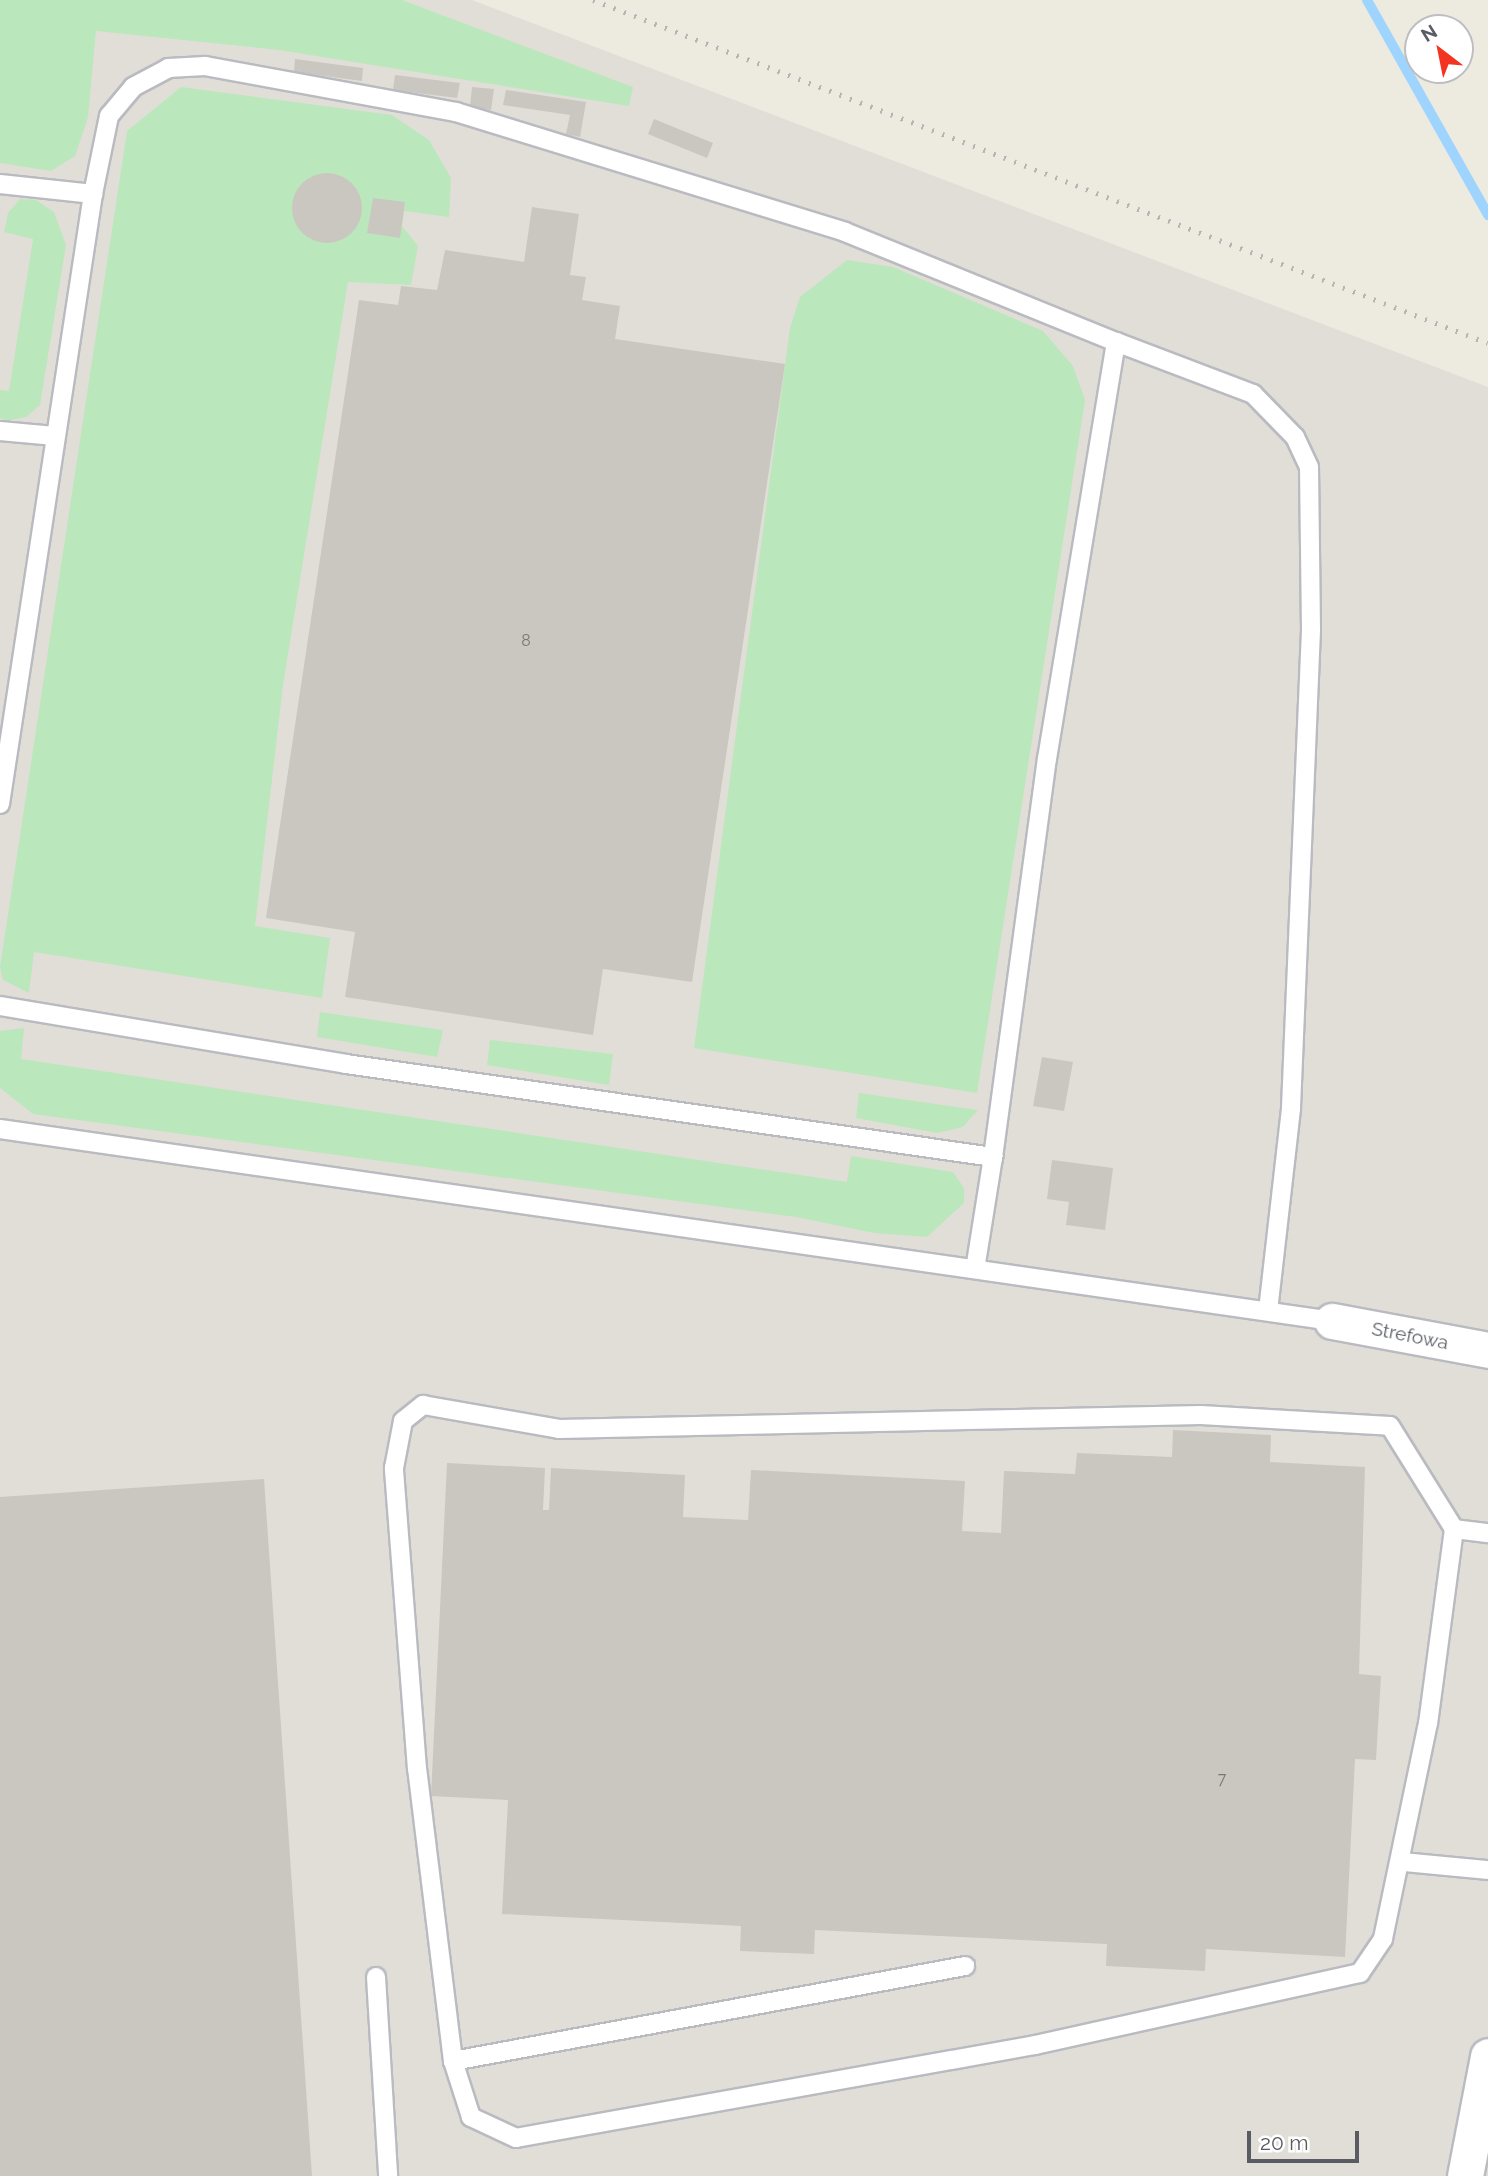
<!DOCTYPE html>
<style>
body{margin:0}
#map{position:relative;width:1488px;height:2176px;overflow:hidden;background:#edebe0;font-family:Raleway,sans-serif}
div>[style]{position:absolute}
.industrial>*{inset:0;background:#e1ded8}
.green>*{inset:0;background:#bbe7bc}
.stream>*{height:10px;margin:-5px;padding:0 5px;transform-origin:5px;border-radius:5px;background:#9fd4ff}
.building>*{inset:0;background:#cac7c0}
.round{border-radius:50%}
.roads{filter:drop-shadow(2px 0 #b9bbc1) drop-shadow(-2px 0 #b9bbc1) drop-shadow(0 2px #b9bbc1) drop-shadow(0 -2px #b9bbc1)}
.service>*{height:18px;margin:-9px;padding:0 9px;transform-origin:9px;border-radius:9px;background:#fff}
.minor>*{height:35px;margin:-17.5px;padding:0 17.5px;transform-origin:17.5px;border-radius:17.5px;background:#fff}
.rail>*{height:5px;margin-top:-2.5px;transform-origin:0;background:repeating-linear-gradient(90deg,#b4b5b6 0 2px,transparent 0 11px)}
span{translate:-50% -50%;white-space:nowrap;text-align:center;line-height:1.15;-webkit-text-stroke:6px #fff;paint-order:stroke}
.number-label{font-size:16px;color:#75787a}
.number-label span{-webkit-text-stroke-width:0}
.street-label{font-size:19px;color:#595d63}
.north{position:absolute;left:1404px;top:14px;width:70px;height:70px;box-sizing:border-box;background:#fff;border:2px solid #bdbec1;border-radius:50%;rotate:328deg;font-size:19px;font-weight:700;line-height:28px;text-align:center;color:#595d63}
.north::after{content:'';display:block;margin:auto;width:24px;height:32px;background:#f33421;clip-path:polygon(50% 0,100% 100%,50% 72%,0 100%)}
.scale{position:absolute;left:1247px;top:2131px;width:112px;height:32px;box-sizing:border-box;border:4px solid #595d63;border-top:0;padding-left:9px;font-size:21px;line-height:24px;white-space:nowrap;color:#595d63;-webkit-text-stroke:5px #fff;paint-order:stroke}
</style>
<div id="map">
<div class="industrial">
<i style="clip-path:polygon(0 0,472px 0,1488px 387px,1488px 2176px,0 2176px)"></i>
</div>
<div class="green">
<i style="clip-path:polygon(0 0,402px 0,633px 87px,629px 106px,279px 50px,96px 31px,88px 117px,75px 156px,51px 171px,0 163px)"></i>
<i style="clip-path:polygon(181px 87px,392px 115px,429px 140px,451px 178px,449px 217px,404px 211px,402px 226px,418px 246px,411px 285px,348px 282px,283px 685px,255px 926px,330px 938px,322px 998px,34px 952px,29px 993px,3px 980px,0 967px,127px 131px)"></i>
<i style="clip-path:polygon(20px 199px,36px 200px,54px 212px,66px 245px,40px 405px,26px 417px,6px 421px,0 418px,0 390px,9px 391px,33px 239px,4px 232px,8px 213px)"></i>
<i style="clip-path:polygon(847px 260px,893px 267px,1043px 331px,1073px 366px,1085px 400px,977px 1093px,694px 1048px,790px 328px,800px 297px)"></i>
<i style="clip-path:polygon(320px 1012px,443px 1030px,437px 1057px,317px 1037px)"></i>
<i style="clip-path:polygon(24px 1028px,21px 1059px,847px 1182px,851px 1156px,953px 1172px,964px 1188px,964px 1203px,927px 1237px,874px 1233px,796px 1217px,33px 1114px,0 1088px,0 1031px)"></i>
<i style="clip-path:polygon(490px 1040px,613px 1054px,609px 1085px,487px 1065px)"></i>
<i style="clip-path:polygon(859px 1093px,978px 1110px,963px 1127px,937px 1133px,856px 1118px)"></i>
</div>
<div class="stream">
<i style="left:1367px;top:0;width:247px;rotate:60.6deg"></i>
</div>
<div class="building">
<i style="clip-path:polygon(295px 59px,363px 68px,362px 81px,294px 72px)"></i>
<i style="clip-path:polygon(395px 75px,460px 83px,457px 98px,393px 90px)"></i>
<i style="clip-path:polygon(472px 87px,494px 89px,491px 110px,470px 107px)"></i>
<i style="clip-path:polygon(506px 90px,586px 102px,580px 137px,566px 134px,570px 115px,503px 105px)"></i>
<i style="clip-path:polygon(654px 119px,713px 143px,707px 158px,648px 134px)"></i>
<i class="round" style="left:292px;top:173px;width:70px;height:70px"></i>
<i style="clip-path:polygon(373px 198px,405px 202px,400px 238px,367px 233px)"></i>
<i style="clip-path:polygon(532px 207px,579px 214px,570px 275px,586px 277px,582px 300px,620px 306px,615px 339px,785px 364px,692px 982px,603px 969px,593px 1035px,345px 997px,355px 932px,266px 918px,359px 300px,398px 305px,401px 286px,437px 290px,445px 250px,524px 262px)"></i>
<i style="clip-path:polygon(1042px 1057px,1073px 1062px,1064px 1111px,1033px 1106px)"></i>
<i style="clip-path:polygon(1052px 1160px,1113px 1168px,1105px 1230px,1066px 1225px,1069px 1202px,1047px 1199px)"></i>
<i style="clip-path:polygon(1173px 1430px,1271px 1435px,1270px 1462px,1365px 1467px,1359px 1674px,1381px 1676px,1376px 1760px,1355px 1759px,1345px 1957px,1206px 1949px,1205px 1971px,1106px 1966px,1107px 1944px,815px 1930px,814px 1954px,740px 1951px,741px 1926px,502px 1914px,508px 1800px,431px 1796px,447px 1463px,545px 1468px,543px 1510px,549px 1510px,551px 1468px,685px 1475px,683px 1517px,748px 1520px,751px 1470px,965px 1481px,962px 1531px,1001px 1533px,1004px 1471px,1075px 1474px,1077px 1453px,1172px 1457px)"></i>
<i style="clip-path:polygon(264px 1479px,312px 2176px,0 2176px,0 1497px)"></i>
</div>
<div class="roads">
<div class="service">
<i style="left:0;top:184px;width:94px;rotate:6.1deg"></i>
<i style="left:93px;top:194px;width:617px;rotate:98.67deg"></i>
<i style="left:93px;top:194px;width:80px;rotate:-78.4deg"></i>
<i style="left:109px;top:116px;width:38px;rotate:-50deg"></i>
<i style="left:133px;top:87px;width:40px;rotate:-28deg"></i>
<i style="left:168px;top:68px;width:37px;rotate:-3deg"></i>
<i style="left:205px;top:66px;width:255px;rotate:10.4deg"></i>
<i style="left:456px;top:112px;width:407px;rotate:17.1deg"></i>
<i style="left:845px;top:232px;width:292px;rotate:22.1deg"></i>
<i style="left:1116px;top:342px;width:422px;rotate:99.4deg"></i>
<i style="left:1047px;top:758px;width:403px;rotate:97.7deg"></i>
<i style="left:1116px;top:342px;width:147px;rotate:20.8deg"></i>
<i style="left:1253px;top:394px;width:60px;rotate:45.7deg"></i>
<i style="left:1295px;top:437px;width:33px;rotate:65deg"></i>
<i style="left:1309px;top:467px;width:163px;rotate:89.3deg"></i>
<i style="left:1311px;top:630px;width:479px;rotate:92.4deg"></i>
<i style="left:1291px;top:1109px;width:203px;rotate:96.5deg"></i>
<i style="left:0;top:431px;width:55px;rotate:5.2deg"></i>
<i style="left:0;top:1006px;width:351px;rotate:9.5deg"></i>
<i style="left:346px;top:1064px;width:654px;rotate:8.18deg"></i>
<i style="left:993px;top:1157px;width:113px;rotate:99.1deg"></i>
<i style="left:0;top:1129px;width:1346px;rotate:8.2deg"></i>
<i style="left:423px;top:1405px;width:138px;rotate:10deg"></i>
<i style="left:559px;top:1429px;width:642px;rotate:-1.25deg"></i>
<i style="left:1201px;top:1415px;width:189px;rotate:3.3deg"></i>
<i style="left:1390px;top:1426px;width:121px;rotate:58.1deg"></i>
<i style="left:1454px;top:1529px;width:196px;rotate:97.6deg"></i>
<i style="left:1428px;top:1723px;width:221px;rotate:101.8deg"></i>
<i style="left:1383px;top:1939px;width:41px;rotate:124.1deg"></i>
<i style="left:1360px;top:1973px;width:333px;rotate:167.5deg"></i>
<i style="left:1035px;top:2045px;width:527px;rotate:169.84deg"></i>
<i style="left:516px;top:2138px;width:50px;rotate:-155deg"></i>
<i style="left:471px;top:2117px;width:59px;rotate:-107.8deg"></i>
<i style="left:453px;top:2061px;width:294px;rotate:-97deg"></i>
<i style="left:417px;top:1769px;width:302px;rotate:-94.4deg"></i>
<i style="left:394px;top:1468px;width:48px;rotate:-79.2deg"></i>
<i style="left:403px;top:1421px;width:26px;rotate:-39deg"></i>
<i style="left:1454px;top:1529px;width:34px;rotate:7deg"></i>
<i style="left:1403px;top:1862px;width:85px;rotate:5.4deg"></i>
<i style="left:376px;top:1977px;width:199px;rotate:86.5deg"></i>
<i style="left:453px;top:2061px;width:521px;rotate:-10.51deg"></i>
</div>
<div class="minor">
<i style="left:1332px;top:1321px;width:159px;rotate:10.5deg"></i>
<i style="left:1465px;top:2176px;width:122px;rotate:-79.1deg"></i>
</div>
</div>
<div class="rail">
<i style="left:593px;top:0;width:958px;rotate:20.97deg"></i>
</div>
<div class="number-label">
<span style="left:526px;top:641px">8</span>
<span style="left:1222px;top:1779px">7</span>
</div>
<div class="street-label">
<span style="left:1410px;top:1336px;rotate:11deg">Strefowa</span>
</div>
<div class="north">N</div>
<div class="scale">20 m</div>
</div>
